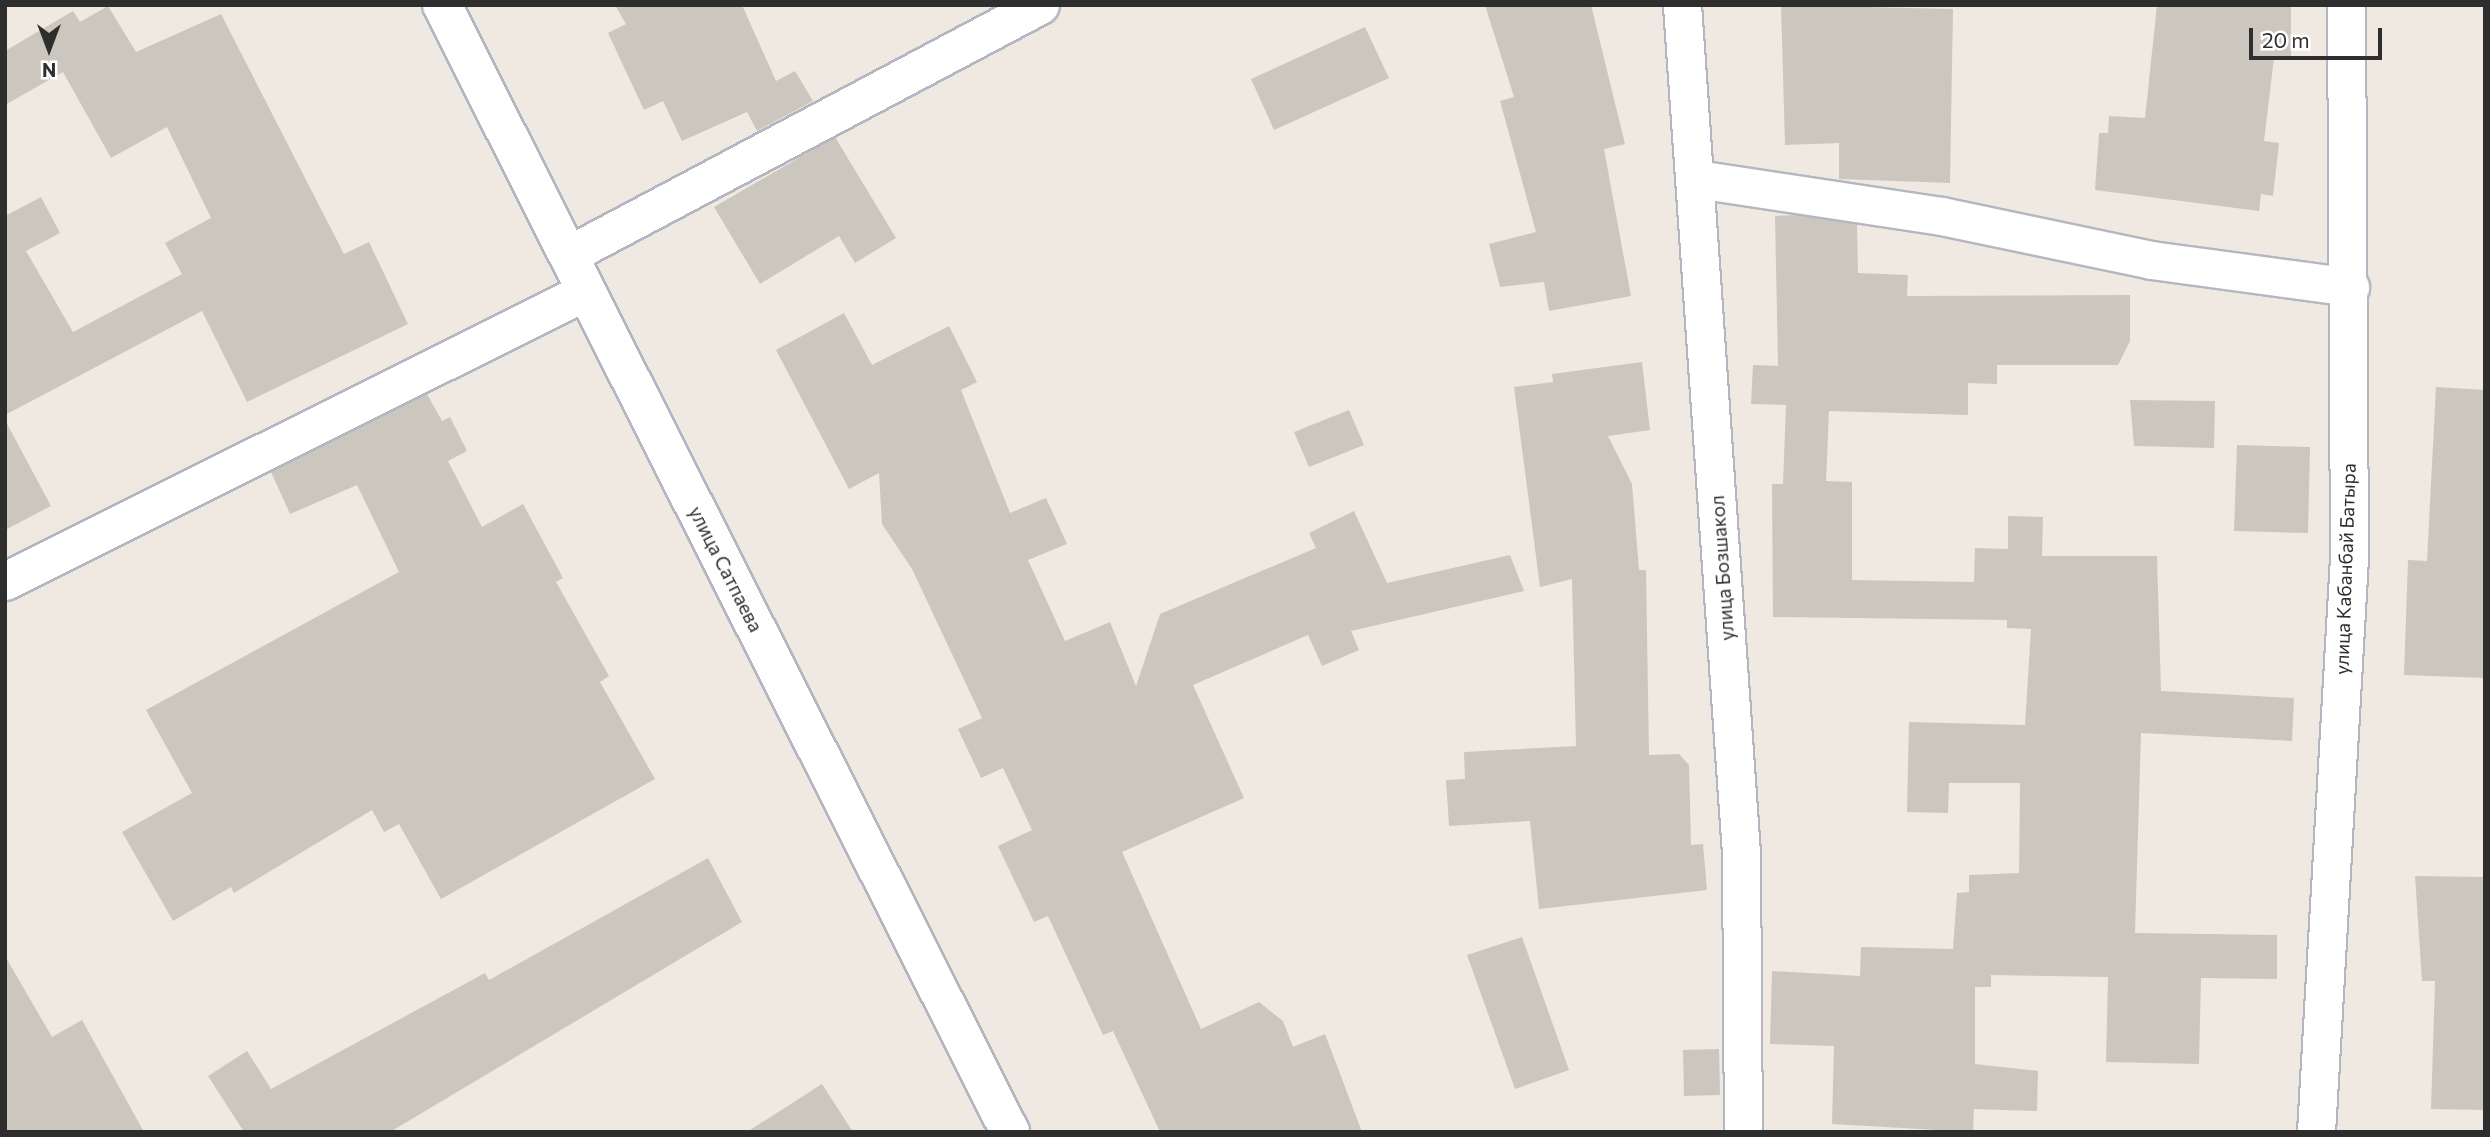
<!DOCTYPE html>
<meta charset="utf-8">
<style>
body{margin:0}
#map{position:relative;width:2490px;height:1137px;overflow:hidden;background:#efe9e1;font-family:Commissioner,sans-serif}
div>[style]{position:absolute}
.building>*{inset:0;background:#cbc7bf}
.roads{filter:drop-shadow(2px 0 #b4b7c1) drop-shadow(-2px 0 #b4b7c1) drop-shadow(0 2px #b4b7c1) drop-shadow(0 -2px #b4b7c1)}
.minor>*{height:37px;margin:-18.5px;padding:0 18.5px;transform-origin:18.5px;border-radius:18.5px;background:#fff}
.tertiary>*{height:38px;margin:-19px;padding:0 19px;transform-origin:19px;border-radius:19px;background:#fff}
span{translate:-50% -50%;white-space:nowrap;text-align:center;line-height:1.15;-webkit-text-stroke:7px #fff;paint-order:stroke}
.street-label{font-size:19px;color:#2e2e2e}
.frame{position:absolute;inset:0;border:7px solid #2e2e2e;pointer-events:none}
.north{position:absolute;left:14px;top:14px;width:70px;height:70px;-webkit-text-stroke:5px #fff;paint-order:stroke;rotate:180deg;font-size:19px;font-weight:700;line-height:28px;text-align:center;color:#2e2e2e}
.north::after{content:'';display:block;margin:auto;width:24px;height:32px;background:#2e2e2e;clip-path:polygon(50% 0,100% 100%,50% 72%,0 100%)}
.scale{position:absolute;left:2249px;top:28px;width:133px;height:32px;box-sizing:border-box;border:4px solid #2e2e2e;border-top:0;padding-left:9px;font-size:21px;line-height:24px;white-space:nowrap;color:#2e2e2e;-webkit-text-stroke:5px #fff;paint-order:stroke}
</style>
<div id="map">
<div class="building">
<i style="clip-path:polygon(615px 5px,742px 5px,776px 81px,795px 71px,813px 101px,757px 131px,747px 112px,682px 141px,663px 101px,644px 110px,608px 33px,626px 24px)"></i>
<i style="clip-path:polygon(1485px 5px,1591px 5px,1625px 144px,1604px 149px,1631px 296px,1549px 311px,1544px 282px,1500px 287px,1489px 244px,1536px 232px,1500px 101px,1514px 97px)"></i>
<i style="clip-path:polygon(1781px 5px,1953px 9px,1950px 183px,1839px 179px,1839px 143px,1785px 145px)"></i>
<i style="clip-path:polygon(2157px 5px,2291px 5px,2291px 58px,2274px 58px,2264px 141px,2279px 143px,2273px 196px,2261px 194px,2259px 211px,2095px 190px,2099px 133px,2108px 133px,2109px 116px,2145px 118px)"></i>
<i style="clip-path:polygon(108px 6px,136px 52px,221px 14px,344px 254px,369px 242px,408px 324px,247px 402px,202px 311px,5px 415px,5px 216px,41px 197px,60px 233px,26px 251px,73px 332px,182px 274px,165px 243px,211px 218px,167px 127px,111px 158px,63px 72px,5px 105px,5px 51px,73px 11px,80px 22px)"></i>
<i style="clip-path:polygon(1365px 27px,1389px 78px,1274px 130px,1251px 79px)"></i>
<i style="clip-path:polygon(835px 137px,896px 238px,855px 263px,839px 236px,760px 284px,714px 207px)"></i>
<i style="clip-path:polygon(1796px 215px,1857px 224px,1858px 273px,1908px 275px,1907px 296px,2130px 295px,2130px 341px,2118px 365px,1997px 365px,1997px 384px,1968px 383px,1968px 415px,1829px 411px,1826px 481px,1852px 482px,1852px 580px,1974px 582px,1975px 548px,2008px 549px,2008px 516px,2043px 517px,2042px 556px,2157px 556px,2161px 691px,2294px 698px,2292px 741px,2141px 733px,2135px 933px,2277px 935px,2277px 979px,2201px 978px,2199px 1064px,2106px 1062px,2108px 977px,1991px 975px,1991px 987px,1975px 987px,1975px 1064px,2038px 1071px,2037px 1111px,1974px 1109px,1973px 1132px,1832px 1124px,1834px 1046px,1770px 1044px,1772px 971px,1860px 976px,1861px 947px,1953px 949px,1957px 893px,1969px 892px,1969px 875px,2019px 873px,2020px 783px,1949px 783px,1948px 813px,1907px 812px,1909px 722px,2025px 725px,2031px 629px,2007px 628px,2007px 620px,1773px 617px,1772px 484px,1783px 484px,1786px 405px,1751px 404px,1753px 365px,1778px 366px,1775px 216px)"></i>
<i style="clip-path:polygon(844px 313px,872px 365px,949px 326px,977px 382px,961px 390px,1010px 513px,1046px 498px,1067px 544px,1028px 560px,1065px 641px,1110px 622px,1136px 686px,1160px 614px,1316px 548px,1309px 533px,1354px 511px,1387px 583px,1510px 555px,1524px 591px,1351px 631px,1359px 650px,1322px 666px,1308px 635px,1193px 685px,1244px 798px,1122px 852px,1201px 1029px,1259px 1002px,1283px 1021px,1293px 1047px,1325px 1034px,1362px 1132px,1160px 1132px,1113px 1031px,1103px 1035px,1048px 916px,1034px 922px,998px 846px,1032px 830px,1003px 768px,981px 778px,958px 729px,982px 718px,912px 569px,882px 524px,879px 473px,849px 489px,776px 350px)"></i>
<i style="clip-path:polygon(1642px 362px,1650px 430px,1608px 436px,1632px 484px,1639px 570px,1646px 570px,1649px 755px,1679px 754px,1689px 765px,1691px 845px,1703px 844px,1707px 890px,1539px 909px,1530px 821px,1449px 826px,1446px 780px,1465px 779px,1464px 752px,1576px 746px,1572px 579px,1540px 587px,1514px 387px,1553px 382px,1552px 374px)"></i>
<i style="clip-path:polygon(2436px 387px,2485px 390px,2485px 678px,2404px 675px,2408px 560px,2427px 561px)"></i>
<i style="clip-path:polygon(427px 394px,442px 421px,450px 417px,467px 451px,448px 461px,482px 527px,523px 504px,563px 578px,556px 582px,609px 676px,600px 682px,655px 779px,441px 899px,399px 824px,384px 832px,372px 810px,234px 893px,231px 887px,173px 921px,122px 832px,192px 793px,146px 710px,399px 572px,357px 485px,290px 514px,271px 472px)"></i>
<i style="clip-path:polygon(2130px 400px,2215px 401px,2214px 448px,2134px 446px)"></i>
<i style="clip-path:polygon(1349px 410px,1364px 445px,1309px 467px,1294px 432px)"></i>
<i style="clip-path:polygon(5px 420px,51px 506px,5px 530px)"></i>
<i style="clip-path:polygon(2237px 445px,2310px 447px,2308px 533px,2234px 531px)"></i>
<i style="clip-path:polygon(708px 858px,742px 922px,390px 1132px,244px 1132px,208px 1076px,247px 1051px,271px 1089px,485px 973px,489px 980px)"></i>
<i style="clip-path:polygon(2415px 876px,2485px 877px,2485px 1110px,2431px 1109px,2435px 981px,2422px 981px)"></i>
<i style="clip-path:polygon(1522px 937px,1569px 1070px,1515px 1089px,1467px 955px)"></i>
<i style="clip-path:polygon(5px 956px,52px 1037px,82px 1020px,144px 1132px,5px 1132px)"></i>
<i style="clip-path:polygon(1719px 1049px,1720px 1095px,1684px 1096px,1683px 1050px)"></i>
<i style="clip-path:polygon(822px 1084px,853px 1132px,747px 1132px)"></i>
</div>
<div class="roads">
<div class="minor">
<i style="left:1682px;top:5px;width:851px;rotate:86.02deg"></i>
<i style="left:1741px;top:854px;width:278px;rotate:89.6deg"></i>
<i style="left:1697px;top:179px;width:247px;rotate:8.6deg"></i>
<i style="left:1941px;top:216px;width:215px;rotate:11.8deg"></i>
<i style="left:2151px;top:260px;width:201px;rotate:7.7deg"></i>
<i style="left:568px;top:255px;width:534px;rotate:-27.91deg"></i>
<i style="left:5px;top:581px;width:649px;rotate:-26.53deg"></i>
<i style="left:2316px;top:1132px;width:575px;rotate:-86.71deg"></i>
<i style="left:2349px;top:558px;width:553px;rotate:-90.31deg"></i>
</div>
<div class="tertiary">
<i style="left:442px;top:5px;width:1262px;rotate:63.25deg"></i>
</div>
</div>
<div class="street-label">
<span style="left:1722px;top:568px;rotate:-94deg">улица Бозшакол</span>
<span style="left:726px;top:569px;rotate:63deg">улица Сатпаева</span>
<span style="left:2345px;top:569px;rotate:-88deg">улица Кабанбай Батыра</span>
</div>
<div class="frame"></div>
<div class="north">N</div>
<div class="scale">20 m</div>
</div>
